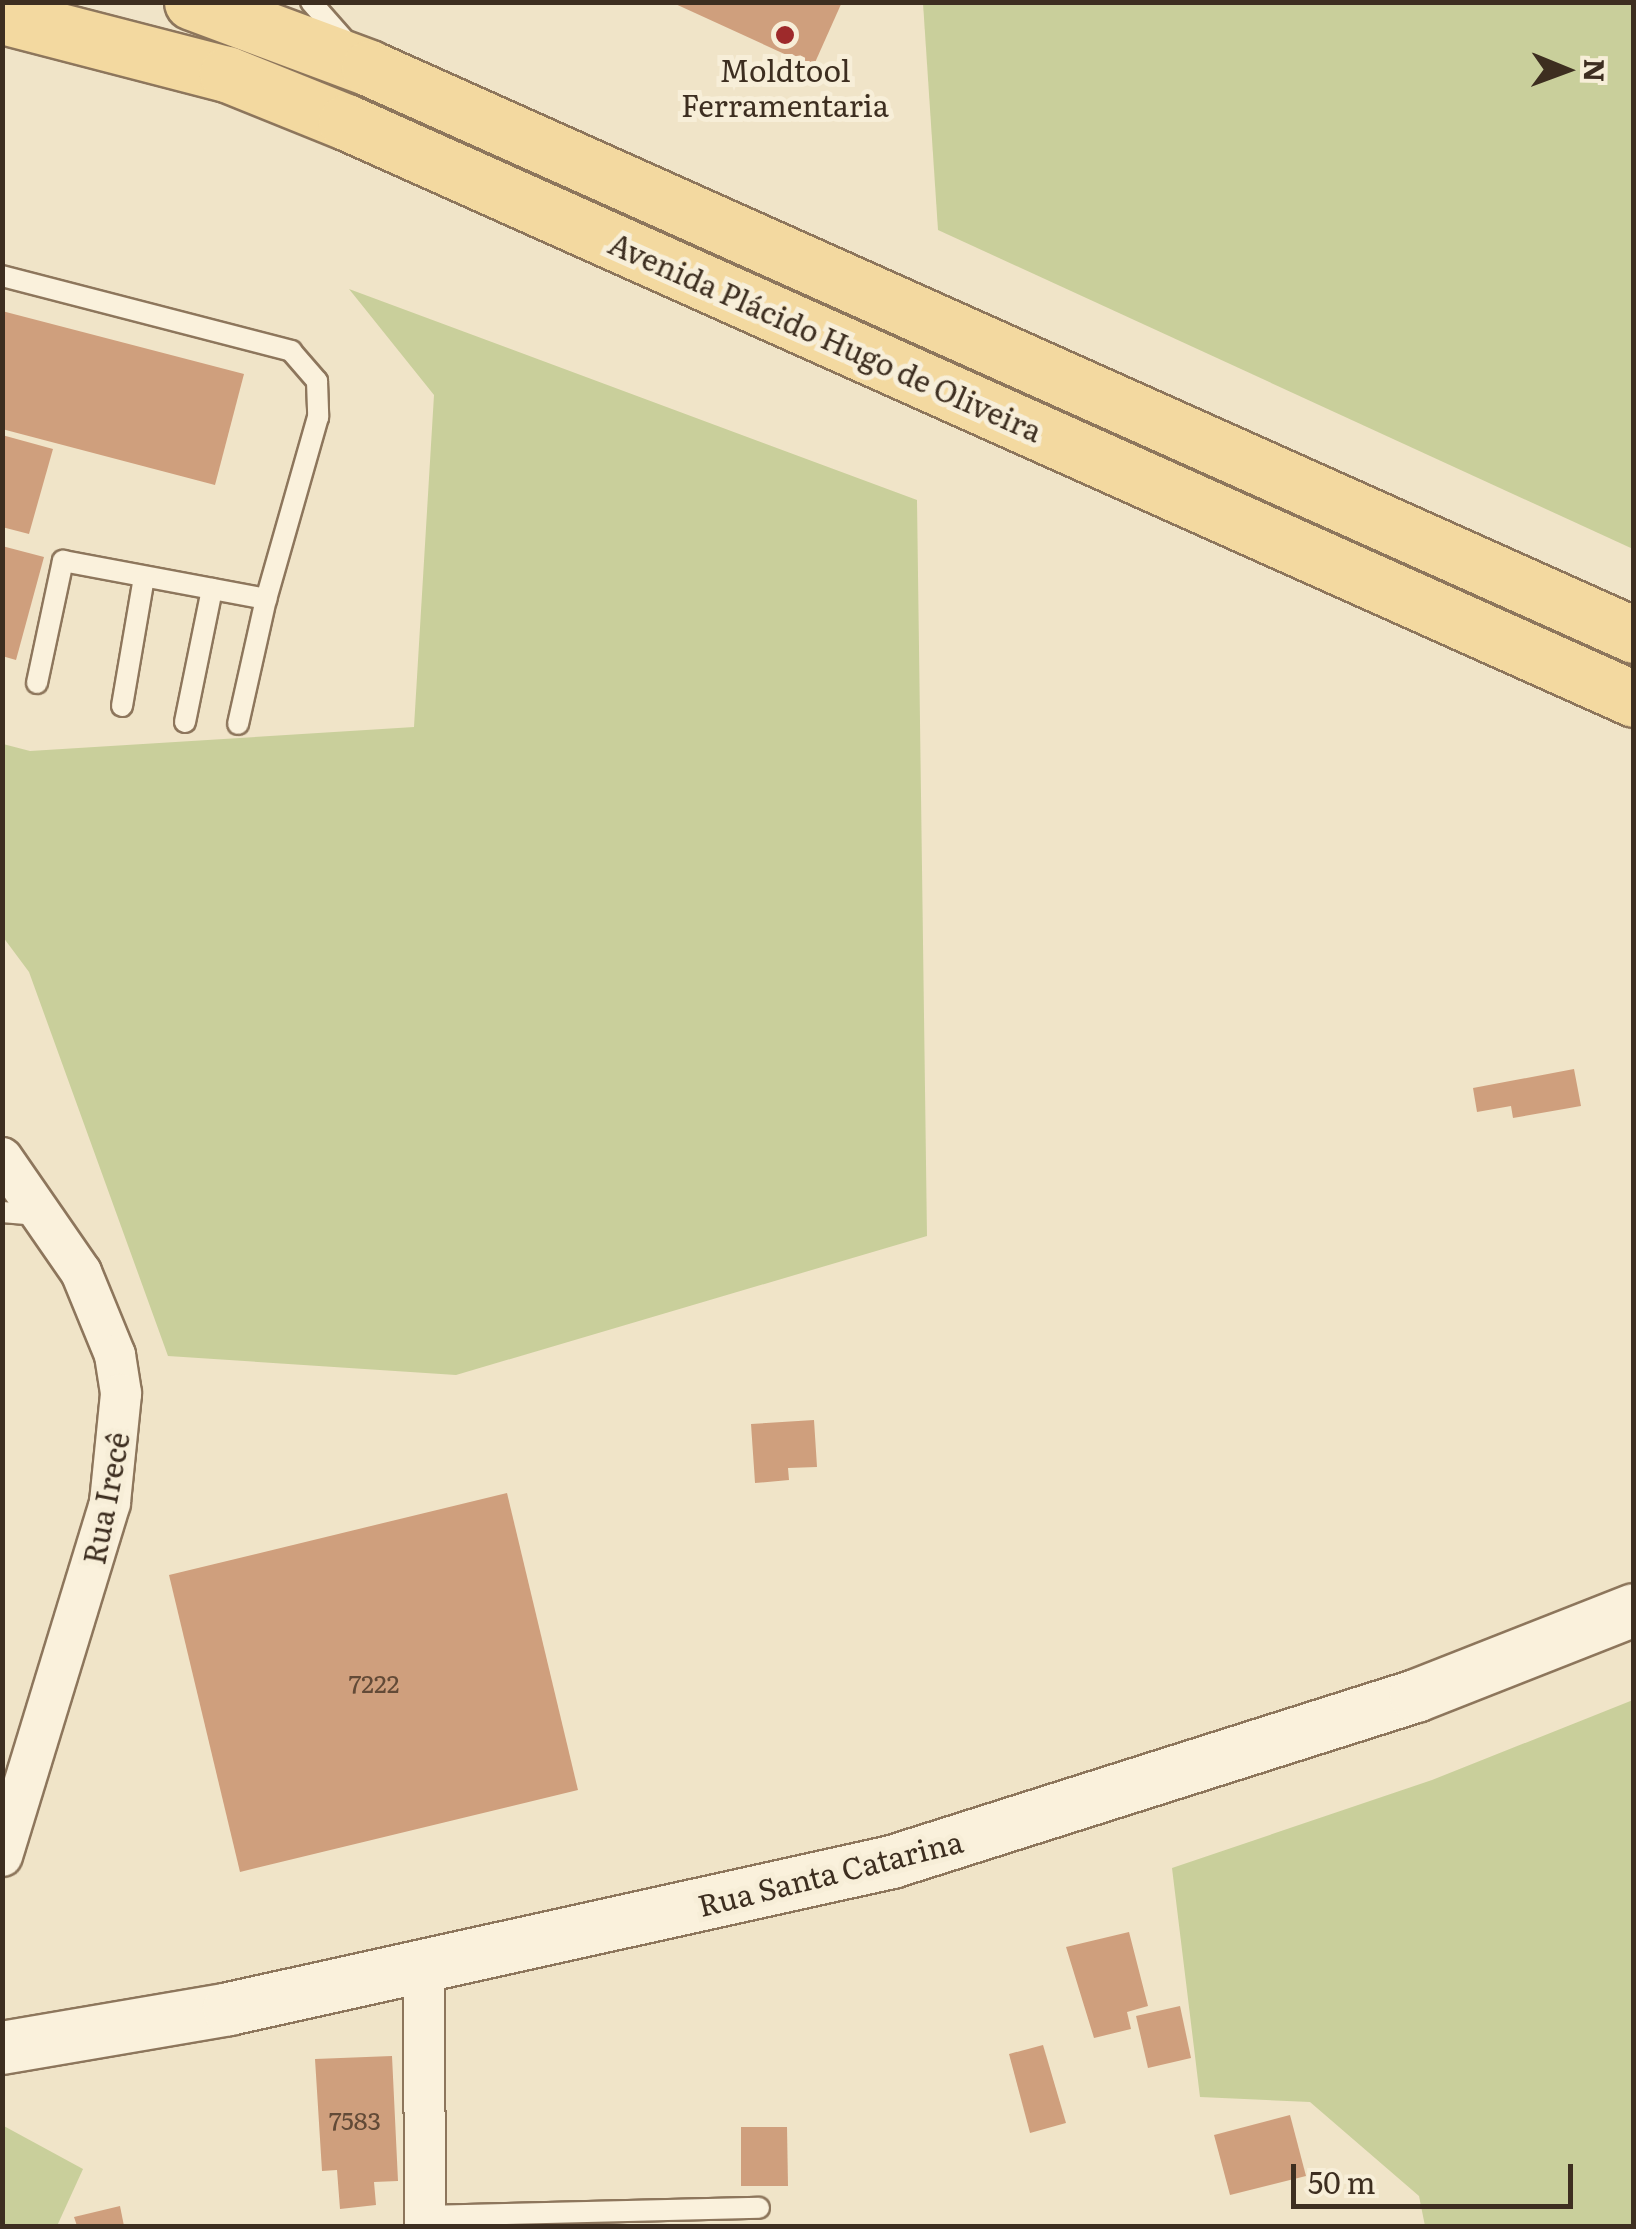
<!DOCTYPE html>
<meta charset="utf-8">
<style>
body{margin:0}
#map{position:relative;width:1636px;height:2229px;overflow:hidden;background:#f0e4c8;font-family:Literata,serif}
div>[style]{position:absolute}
.green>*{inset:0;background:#c9cf9b}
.building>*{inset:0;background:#cf9f7d}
.roads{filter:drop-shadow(2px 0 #8d765c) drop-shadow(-2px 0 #8d765c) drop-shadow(0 2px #8d765c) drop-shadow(0 -2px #8d765c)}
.service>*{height:20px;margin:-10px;padding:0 10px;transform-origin:10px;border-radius:10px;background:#faf1dc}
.minor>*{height:40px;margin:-20px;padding:0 20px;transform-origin:20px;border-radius:20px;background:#faf1dc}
.tertiary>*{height:52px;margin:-26px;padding:0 26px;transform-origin:26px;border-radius:26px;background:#faf1dc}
.primary>*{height:55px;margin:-27.5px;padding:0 27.5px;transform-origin:27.5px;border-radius:27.5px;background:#f3d9a0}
.dots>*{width:28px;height:28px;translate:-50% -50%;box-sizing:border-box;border:5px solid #f7eed8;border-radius:50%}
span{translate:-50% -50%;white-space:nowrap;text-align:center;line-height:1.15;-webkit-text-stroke:10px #f7eed8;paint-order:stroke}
.number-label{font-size:25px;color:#624a37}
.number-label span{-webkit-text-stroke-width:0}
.poi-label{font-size:30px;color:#3d2e20}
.street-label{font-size:30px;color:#3d2e20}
.frame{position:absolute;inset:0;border:5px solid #3d2e20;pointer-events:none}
.north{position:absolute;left:1516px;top:20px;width:100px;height:100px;-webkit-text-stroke:8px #f7eed8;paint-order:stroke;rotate:91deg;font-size:28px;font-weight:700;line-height:40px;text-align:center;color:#3d2e20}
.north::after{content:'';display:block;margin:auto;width:35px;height:45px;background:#3d2e20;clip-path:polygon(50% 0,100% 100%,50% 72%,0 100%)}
.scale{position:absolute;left:1291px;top:2164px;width:282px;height:45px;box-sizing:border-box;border:5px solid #3d2e20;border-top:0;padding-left:12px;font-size:30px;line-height:35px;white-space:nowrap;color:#3d2e20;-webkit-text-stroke:8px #f7eed8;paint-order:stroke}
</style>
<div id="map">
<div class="green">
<i style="clip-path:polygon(923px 3px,1633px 3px,1633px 549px,938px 230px)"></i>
<i style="clip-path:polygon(349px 289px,917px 500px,927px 1236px,456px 1375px,168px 1356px,29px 972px,3px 937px,3px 744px,30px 751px,414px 727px,434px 395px)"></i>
<i style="clip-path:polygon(1633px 1700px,1633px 2226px,1425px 2226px,1419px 2196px,1310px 2102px,1200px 2097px,1172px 1868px,1432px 1780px)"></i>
<i style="clip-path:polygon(2px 2125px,83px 2169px,57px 2226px,3px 2226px)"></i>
</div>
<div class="building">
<i style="clip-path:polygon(671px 2px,842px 2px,813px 67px)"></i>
<i style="clip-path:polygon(2px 311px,244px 374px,215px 485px,2px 429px)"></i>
<i style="clip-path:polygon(2px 435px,53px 449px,29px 534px,2px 527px)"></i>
<i style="clip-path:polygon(2px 546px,44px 557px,16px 660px,2px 656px)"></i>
<i style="clip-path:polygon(1574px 1069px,1581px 1106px,1513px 1118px,1511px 1106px,1477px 1112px,1473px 1088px)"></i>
<i style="clip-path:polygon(814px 1420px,817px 1467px,788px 1468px,789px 1480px,755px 1483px,751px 1424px)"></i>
<i style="clip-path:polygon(507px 1493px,578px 1790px,240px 1872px,169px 1575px)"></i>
<i style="clip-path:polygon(1129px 1932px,1148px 2006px,1127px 2012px,1131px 2029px,1094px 2038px,1066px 1947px)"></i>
<i style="clip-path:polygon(1180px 2006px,1191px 2058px,1148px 2068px,1136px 2016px)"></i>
<i style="clip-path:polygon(1043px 2045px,1066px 2123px,1030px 2133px,1009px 2054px)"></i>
<i style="clip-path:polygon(392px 2056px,398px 2181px,374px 2182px,376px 2205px,340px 2209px,337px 2170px,322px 2171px,315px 2059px)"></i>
<i style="clip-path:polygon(1290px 2115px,1306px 2176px,1230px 2195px,1214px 2135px)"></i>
<i style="clip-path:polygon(741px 2127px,787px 2127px,788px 2186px,741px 2186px)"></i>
<i style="clip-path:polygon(120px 2206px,124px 2226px,77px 2226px,74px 2217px)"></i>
</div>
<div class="roads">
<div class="service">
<i style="left:311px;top:2px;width:56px;rotate:48.6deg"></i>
<i style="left:2px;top:276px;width:299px;rotate:14.5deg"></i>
<i style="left:291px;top:351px;width:40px;rotate:49deg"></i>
<i style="left:317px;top:381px;width:36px;rotate:88deg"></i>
<i style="left:318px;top:417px;width:189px;rotate:105.9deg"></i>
<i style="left:37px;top:683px;width:125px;rotate:-78deg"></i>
<i style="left:63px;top:561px;width:207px;rotate:10.6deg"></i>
<i style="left:266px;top:599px;width:128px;rotate:102.6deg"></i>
<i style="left:122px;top:706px;width:131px;rotate:-80.3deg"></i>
<i style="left:185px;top:722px;width:136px;rotate:-78.5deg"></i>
<i style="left:2px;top:1212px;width:36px;rotate:5deg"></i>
<i style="left:425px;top:2216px;width:334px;rotate:-1.4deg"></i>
</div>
<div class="minor">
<i style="left:2px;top:1158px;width:139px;rotate:55.3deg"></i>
<i style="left:81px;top:1272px;width:90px;rotate:67.7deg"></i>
<i style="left:115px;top:1355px;width:39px;rotate:81deg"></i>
<i style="left:121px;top:1394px;width:110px;rotate:95.8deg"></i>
<i style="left:110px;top:1503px;width:369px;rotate:107deg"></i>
<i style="left:424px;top:1967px;width:259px;rotate:89.8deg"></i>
</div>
<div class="tertiary">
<i style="left:2px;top:2048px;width:230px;rotate:-9.7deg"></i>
<i style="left:229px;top:2009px;width:679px;rotate:-12.5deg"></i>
<i style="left:892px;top:1862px;width:550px;rotate:-17.58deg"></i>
<i style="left:1416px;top:1696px;width:234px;rotate:-21.5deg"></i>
</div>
<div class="primary">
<i style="left:192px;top:2px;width:189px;rotate:20.4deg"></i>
<i style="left:369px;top:68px;width:1386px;rotate:24.14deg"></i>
<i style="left:2px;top:16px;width:232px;rotate:14.5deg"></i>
<i style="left:227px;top:74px;width:128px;rotate:22deg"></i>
<i style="left:346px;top:122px;width:1411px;rotate:24.13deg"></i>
</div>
</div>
<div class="dots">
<i style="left:785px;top:35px;background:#9e2a2b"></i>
</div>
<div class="number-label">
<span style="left:374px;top:1683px">7222</span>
<span style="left:355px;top:2120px">7583</span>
</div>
<div class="poi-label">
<span style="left:785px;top:86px">Moldtool<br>Ferramentaria</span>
</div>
<div class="street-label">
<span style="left:826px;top:336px;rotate:24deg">Avenida Plácido Hugo de Oliveira</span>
<span style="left:105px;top:1498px;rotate:-79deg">Rua Irecê</span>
<span style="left:830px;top:1872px;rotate:-14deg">Rua Santa Catarina</span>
</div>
<div class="frame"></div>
<div class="north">N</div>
<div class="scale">50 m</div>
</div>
